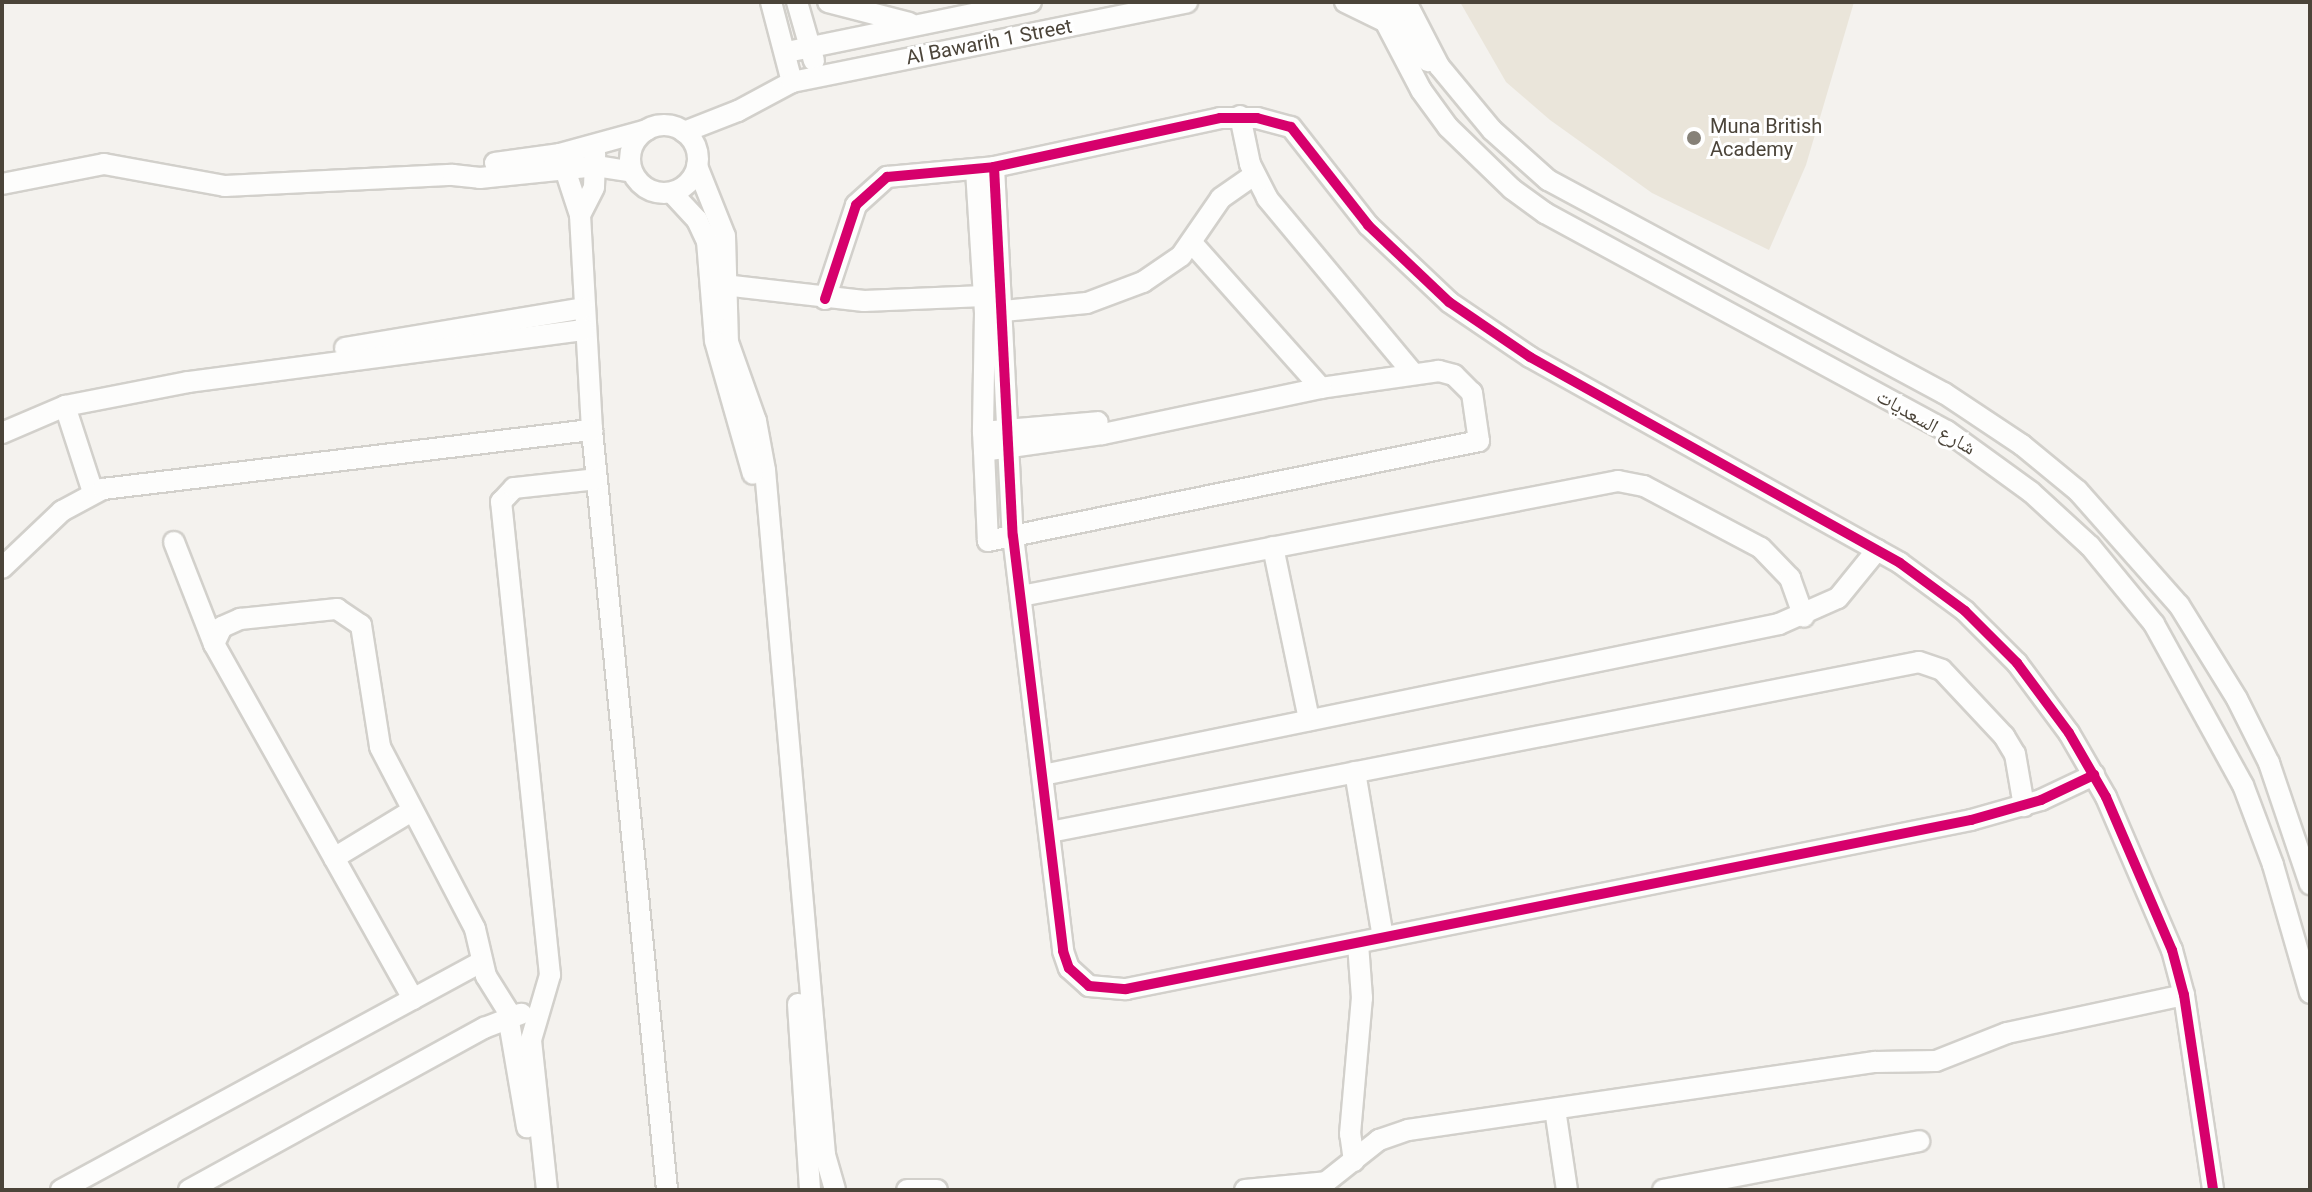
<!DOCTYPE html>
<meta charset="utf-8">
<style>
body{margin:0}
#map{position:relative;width:2312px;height:1192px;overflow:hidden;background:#f4f2ee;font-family:Roboto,"Noto Naskh Arabic",sans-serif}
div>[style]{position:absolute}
.education>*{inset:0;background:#eae5da}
.roads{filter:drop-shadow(2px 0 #d2d0cb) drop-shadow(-2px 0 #d2d0cb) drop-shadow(0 2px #d2d0cb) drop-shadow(0 -2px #d2d0cb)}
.minor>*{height:20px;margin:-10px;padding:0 10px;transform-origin:10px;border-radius:10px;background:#fdfdfc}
.minor>.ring{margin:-10px;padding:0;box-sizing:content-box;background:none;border:20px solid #fdfdfc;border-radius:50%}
.cycleway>*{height:10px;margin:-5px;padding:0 5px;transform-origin:5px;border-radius:5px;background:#d6006c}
.dots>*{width:22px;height:22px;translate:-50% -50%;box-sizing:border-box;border:4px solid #fff;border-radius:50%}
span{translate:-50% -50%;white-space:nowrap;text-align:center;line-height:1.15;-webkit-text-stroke:6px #fff;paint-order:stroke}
.street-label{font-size:20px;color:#4b4439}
.poi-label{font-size:20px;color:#4b4439}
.left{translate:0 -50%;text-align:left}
.frame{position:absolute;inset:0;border:4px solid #4b4439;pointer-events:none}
</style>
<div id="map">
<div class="education">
<i style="clip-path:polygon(1460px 2px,1854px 2px,1806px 165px,1769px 250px,1652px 193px,1550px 120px,1506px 82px)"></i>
</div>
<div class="roads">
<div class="minor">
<i style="left:771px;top:2px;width:83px;rotate:75.3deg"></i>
<i style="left:797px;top:2px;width:61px;rotate:73.9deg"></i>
<i style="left:828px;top:2px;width:84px;rotate:14.5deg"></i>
<i style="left:1345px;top:2px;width:41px;rotate:25.9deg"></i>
<i style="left:1375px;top:2px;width:99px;rotate:62.4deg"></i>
<i style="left:1421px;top:90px;width:46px;rotate:53.9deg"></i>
<i style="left:1448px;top:127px;width:89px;rotate:44.1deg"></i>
<i style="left:1512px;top:189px;width:41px;rotate:36deg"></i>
<i style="left:1545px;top:213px;width:457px;rotate:28.5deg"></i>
<i style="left:1947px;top:431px;width:104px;rotate:36deg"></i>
<i style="left:2031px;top:492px;width:80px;rotate:42.5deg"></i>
<i style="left:2090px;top:546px;width:101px;rotate:50.6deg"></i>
<i style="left:2154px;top:624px;width:184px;rotate:61.1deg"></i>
<i style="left:2243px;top:785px;width:85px;rotate:69.4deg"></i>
<i style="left:2273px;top:865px;width:133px;rotate:73.9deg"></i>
<i style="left:1390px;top:2px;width:41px;rotate:64.1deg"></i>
<i style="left:1408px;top:39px;width:30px;rotate:48deg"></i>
<i style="left:1406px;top:2px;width:72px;rotate:62.7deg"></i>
<i style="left:1439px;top:66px;width:83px;rotate:50.4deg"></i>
<i style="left:1492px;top:130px;width:75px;rotate:41.8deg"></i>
<i style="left:1548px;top:180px;width:450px;rotate:28.3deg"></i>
<i style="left:1944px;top:393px;width:94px;rotate:33.7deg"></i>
<i style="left:2022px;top:445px;width:72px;rotate:39.4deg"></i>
<i style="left:2078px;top:491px;width:152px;rotate:48.5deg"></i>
<i style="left:2179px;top:605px;width:110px;rotate:58.3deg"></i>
<i style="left:2237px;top:699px;width:72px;rotate:63.4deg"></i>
<i style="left:2269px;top:763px;width:128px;rotate:71.3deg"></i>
<i style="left:787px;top:52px;width:249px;rotate:-11.6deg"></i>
<i style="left:1240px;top:116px;width:49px;rotate:78.2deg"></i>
<i style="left:1250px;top:164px;width:38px;rotate:63deg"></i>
<i style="left:1267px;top:198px;width:228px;rotate:50.2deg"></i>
<i class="ring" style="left:630px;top:125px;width:48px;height:48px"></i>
<i style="left:684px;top:132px;width:58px;rotate:-21.3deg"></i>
<i style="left:738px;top:111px;width:61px;rotate:-28.2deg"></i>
<i style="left:792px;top:82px;width:403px;rotate:-11.4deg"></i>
<i style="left:560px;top:154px;width:64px;rotate:71.8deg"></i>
<i style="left:580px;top:215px;width:215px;rotate:86.8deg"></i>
<i style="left:592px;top:430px;width:764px;rotate:84.36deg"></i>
<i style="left:495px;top:163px;width:66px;rotate:-7.9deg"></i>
<i style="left:560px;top:154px;width:90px;rotate:-15.4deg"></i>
<i style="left:697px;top:166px;width:75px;rotate:68.2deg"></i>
<i style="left:725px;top:236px;width:106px;rotate:88.4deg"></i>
<i style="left:728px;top:342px;width:84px;rotate:70.5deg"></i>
<i style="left:756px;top:421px;width:50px;rotate:79.6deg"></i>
<i style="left:765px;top:470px;width:688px;rotate:84.99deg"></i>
<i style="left:825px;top:1155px;width:36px;rotate:74deg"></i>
<i style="left:994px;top:167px;width:369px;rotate:87.1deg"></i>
<i style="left:1013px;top:536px;width:418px;rotate:83.1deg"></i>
<i style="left:1063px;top:951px;width:18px;rotate:71deg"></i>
<i style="left:1069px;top:968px;width:27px;rotate:42deg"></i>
<i style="left:1089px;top:986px;width:37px;rotate:5deg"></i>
<i style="left:1126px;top:989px;width:862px;rotate:-11.31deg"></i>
<i style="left:1971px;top:820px;width:73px;rotate:-15.9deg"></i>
<i style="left:2041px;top:800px;width:59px;rotate:-25.3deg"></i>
<i style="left:976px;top:170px;width:143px;rotate:86.4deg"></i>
<i style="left:985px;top:313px;width:119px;rotate:91deg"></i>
<i style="left:983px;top:432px;width:19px;rotate:87deg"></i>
<i style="left:984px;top:451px;width:90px;rotate:87.5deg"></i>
<i style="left:988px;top:541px;width:501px;rotate:-11.51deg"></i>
<i style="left:1479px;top:441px;width:49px;rotate:-98.3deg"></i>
<i style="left:1472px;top:393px;width:25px;rotate:-135deg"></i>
<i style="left:1454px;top:375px;width:16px;rotate:-165deg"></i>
<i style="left:1439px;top:371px;width:119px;rotate:171.8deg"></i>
<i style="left:1321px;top:388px;width:224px;rotate:168.1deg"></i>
<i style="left:1102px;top:434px;width:119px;rotate:171.8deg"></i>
<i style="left:2px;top:184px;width:104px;rotate:-11.1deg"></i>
<i style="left:104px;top:164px;width:123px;rotate:10.3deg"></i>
<i style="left:225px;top:186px;width:228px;rotate:-2.8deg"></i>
<i style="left:453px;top:175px;width:27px;rotate:6deg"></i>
<i style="left:480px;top:178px;width:117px;rotate:-5.9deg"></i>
<i style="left:596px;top:166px;width:36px;rotate:9deg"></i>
<i style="left:672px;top:193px;width:37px;rotate:47deg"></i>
<i style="left:697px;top:220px;width:23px;rotate:65deg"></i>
<i style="left:707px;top:241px;width:100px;rotate:85.4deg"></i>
<i style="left:715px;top:341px;width:138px;rotate:74.1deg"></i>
<i style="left:580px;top:215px;width:31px;rotate:-63deg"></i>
<i style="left:594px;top:187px;width:33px;rotate:-88deg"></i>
<i style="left:1192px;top:243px;width:194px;rotate:48.3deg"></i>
<i style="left:715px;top:284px;width:150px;rotate:6.5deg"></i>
<i style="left:864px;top:301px;width:120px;rotate:-2.4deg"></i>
<i style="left:825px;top:299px;width:99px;rotate:-71.7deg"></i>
<i style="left:856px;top:205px;width:42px;rotate:-42.1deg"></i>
<i style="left:887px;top:177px;width:107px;rotate:-5.3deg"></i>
<i style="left:994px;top:167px;width:231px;rotate:-12.2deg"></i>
<i style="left:1220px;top:118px;width:37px"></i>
<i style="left:1257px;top:118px;width:35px;rotate:15deg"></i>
<i style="left:1291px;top:127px;width:125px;rotate:51.8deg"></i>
<i style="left:1368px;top:225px;width:112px;rotate:43.5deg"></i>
<i style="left:1449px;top:302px;width:98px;rotate:34.2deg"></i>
<i style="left:1530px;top:357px;width:423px;rotate:29.1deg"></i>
<i style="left:1900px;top:563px;width:81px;rotate:36.4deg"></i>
<i style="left:1965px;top:611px;width:74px;rotate:45deg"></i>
<i style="left:2017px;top:663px;width:87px;rotate:53.4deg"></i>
<i style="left:2069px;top:733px;width:74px;rotate:60deg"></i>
<i style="left:2106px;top:797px;width:167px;rotate:66.7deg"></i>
<i style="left:2172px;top:950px;width:47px;rotate:75.1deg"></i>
<i style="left:2184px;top:995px;width:197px;rotate:81.5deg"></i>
<i style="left:993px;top:312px;width:94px;rotate:-5.5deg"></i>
<i style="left:1087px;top:303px;width:60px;rotate:-20.6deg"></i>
<i style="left:1143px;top:282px;width:46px;rotate:-34.4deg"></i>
<i style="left:1181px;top:256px;width:70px;rotate:-55.4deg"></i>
<i style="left:1221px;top:198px;width:40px;rotate:-34.9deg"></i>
<i style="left:345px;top:348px;width:241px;rotate:-9.5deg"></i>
<i style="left:65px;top:406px;width:90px;rotate:72deg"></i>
<i style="left:994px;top:431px;width:104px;rotate:-4.9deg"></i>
<i style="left:2px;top:433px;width:69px;rotate:-23.2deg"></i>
<i style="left:65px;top:406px;width:125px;rotate:-11deg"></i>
<i style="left:188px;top:382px;width:400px;rotate:-7.5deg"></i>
<i style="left:174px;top:542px;width:110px;rotate:68.6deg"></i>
<i style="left:214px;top:644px;width:407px;rotate:60.7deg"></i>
<i style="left:1273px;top:547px;width:177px;rotate:78.2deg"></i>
<i style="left:2px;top:568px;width:83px;rotate:-43.5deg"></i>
<i style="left:62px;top:511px;width:47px;rotate:-28.2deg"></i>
<i style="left:103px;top:489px;width:493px;rotate:-6.9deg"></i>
<i style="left:1021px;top:596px;width:608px;rotate:-10.9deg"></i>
<i style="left:1618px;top:481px;width:26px;rotate:11deg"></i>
<i style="left:1644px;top:486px;width:132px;rotate:27.9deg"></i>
<i style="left:1761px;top:548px;width:42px;rotate:46deg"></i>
<i style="left:1790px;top:578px;width:41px;rotate:70.3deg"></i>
<i style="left:214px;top:644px;width:19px;rotate:-65deg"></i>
<i style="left:222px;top:627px;width:20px;rotate:-24deg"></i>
<i style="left:240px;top:619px;width:98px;rotate:-5.9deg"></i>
<i style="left:337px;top:609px;width:29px;rotate:34deg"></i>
<i style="left:361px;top:625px;width:123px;rotate:81.1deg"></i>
<i style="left:380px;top:747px;width:205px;rotate:62.4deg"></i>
<i style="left:475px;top:929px;width:48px;rotate:76.8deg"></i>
<i style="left:486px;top:976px;width:40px;rotate:58deg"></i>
<i style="left:507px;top:1010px;width:119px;rotate:80.3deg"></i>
<i style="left:1355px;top:772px;width:168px;rotate:80.4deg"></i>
<i style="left:1043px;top:775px;width:751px;rotate:-11.59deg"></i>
<i style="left:1779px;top:624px;width:64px;rotate:-23.8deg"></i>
<i style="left:1838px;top:598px;width:62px;rotate:-50.9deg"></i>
<i style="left:1050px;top:832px;width:885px;rotate:-11.07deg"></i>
<i style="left:1919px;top:662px;width:24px;rotate:19deg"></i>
<i style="left:1942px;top:670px;width:91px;rotate:46.8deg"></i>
<i style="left:2004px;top:736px;width:21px;rotate:59deg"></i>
<i style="left:2015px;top:754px;width:53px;rotate:80.2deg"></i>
<i style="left:334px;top:858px;width:89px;rotate:-31.2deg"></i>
<i style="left:798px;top:1004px;width:186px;rotate:86.3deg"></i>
<i style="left:1555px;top:1109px;width:82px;rotate:81.6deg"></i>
<i style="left:1354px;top:1161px;width:27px;rotate:-98deg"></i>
<i style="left:1350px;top:1134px;width:137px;rotate:-85deg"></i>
<i style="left:1362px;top:998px;width:55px;rotate:-94.2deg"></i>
<i style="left:61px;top:1190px;width:479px;rotate:-28.5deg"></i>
<i style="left:189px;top:1190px;width:337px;rotate:-28.8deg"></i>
<i style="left:484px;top:1028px;width:40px;rotate:-21deg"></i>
<i style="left:547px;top:1190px;width:151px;rotate:-96.1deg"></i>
<i style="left:531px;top:1040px;width:68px;rotate:-73.7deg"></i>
<i style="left:550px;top:975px;width:476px;rotate:-95.9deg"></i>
<i style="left:501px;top:502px;width:19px;rotate:-47deg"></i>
<i style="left:514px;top:488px;width:83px;rotate:-6.2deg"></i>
<i style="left:907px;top:1190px;width:30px"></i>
<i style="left:1245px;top:1190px;width:81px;rotate:-5.6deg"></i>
<i style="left:1326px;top:1182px;width:68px;rotate:-38.4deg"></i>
<i style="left:1379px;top:1140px;width:31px;rotate:-19deg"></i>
<i style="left:1408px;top:1130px;width:472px;rotate:-8.3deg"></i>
<i style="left:1875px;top:1062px;width:61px;rotate:-0.9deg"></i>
<i style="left:1936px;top:1061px;width:76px;rotate:-21.5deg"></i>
<i style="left:2007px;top:1033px;width:181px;rotate:-12.1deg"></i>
<i style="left:1663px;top:1190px;width:261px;rotate:-10.8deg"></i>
</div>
</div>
<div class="cycleway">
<i style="left:994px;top:167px;width:369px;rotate:87.1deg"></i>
<i style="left:1013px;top:536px;width:418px;rotate:83.1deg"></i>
<i style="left:1063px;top:951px;width:18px;rotate:71deg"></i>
<i style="left:1069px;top:968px;width:27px;rotate:42deg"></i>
<i style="left:1089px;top:986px;width:37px;rotate:5deg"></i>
<i style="left:1126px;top:989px;width:862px;rotate:-11.31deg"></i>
<i style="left:1971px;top:820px;width:73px;rotate:-15.9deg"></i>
<i style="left:2041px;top:800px;width:59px;rotate:-25.3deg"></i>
<i style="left:825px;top:299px;width:99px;rotate:-71.7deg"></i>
<i style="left:856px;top:205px;width:42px;rotate:-42.1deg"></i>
<i style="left:887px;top:177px;width:107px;rotate:-5.3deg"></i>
<i style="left:994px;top:167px;width:231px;rotate:-12.2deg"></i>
<i style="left:1220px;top:118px;width:37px"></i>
<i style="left:1257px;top:118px;width:35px;rotate:15deg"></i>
<i style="left:1291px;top:127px;width:125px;rotate:51.8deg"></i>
<i style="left:1368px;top:225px;width:112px;rotate:43.5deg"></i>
<i style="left:1449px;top:302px;width:98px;rotate:34.2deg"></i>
<i style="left:1530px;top:357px;width:423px;rotate:29.1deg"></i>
<i style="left:1900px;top:563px;width:81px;rotate:36.4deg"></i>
<i style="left:1965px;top:611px;width:74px;rotate:45deg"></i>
<i style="left:2017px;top:663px;width:87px;rotate:53.4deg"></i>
<i style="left:2069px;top:733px;width:74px;rotate:60deg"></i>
<i style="left:2106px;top:797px;width:167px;rotate:66.7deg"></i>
<i style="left:2172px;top:950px;width:47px;rotate:75.1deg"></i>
<i style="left:2184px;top:995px;width:197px;rotate:81.5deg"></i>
</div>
<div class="dots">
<i style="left:1694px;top:138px;background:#868178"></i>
</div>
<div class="street-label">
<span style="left:989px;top:42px;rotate:-11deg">Al Bawarih 1 Street</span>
<span style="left:1926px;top:422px;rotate:30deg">شارع السعديات</span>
</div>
<div class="poi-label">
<span class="left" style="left:1710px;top:138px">Muna British<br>Academy</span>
</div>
<div class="frame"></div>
</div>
